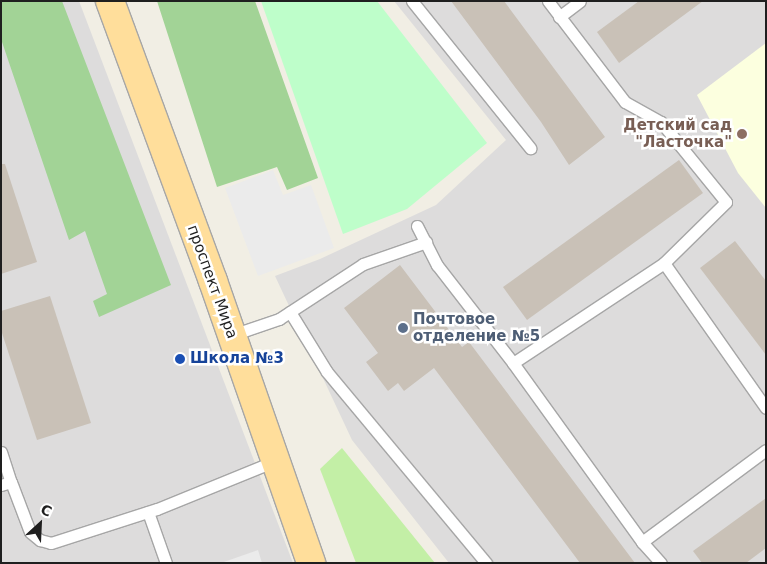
<!DOCTYPE html>
<meta charset="utf-8">
<style>
body{margin:0}
#map{position:relative;width:767px;height:564px;overflow:hidden;background:#f1eee4;font-family:"DejaVu Sans",sans-serif}
div>[style]{position:absolute}
.residential>*{inset:0;background:#dddcdc}
.education>*{inset:0;background:#fcffdf}
.grass>*{inset:0;background:#c3efa6}
.forest>*{inset:0;background:#a2d396}
.park>*{inset:0;background:#befeca}
.parking>*{inset:0;background:#ebebeb}
.building>*{inset:0;background:#c9c1b7}
.roads{filter:drop-shadow(1px 0 #a6a6a6) drop-shadow(-1px 0 #a6a6a6) drop-shadow(0 1px #a6a6a6) drop-shadow(0 -1px #a6a6a6)}
.service>*{height:11px;margin:-5.5px;padding:0 5.5px;transform-origin:5.5px;border-radius:5.5px;background:#fff}
.primary>*{height:28px;margin:-14px;padding:0 14px;transform-origin:14px;border-radius:14px;background:#ffde9b}
.dots>*{width:14px;height:14px;translate:-50% -50%;box-sizing:border-box;border:2px solid #fff;border-radius:50%}
span{translate:-50% -50%;white-space:nowrap;text-align:center;line-height:1.15;-webkit-text-stroke:5px #fff;paint-order:stroke}
.education-label{font-size:15px;color:#785e54;font-weight:700}
.right{translate:-100% -50%;text-align:right}
.street-label{font-size:15px;color:#1f1f1f}
.service-label{font-size:15px;color:#4e5e75;font-weight:700}
.left{translate:0 -50%;text-align:left}
.transit-label{font-size:15px;color:#164399;font-weight:700}
.frame{position:absolute;inset:0;border:2px solid #1f1f1f;pointer-events:none}
.north{position:absolute;left:15px;top:499px;width:50px;height:50px;-webkit-text-stroke:4px #fff;paint-order:stroke;rotate:25deg;font-size:14px;font-weight:700;line-height:20px;text-align:center;color:#1f1f1f}
.north::after{content:'';display:block;margin:auto;width:18px;height:22px;background:#1f1f1f;clip-path:polygon(50% 0,100% 100%,50% 72%,0 100%)}
</style>
<div id="map">
<div class="residential">
<i style="clip-path:polygon(1px 1px,79px 1px,293px 563px,1px 563px)"></i>
<i style="clip-path:polygon(394px 1px,766px 1px,766px 563px,449px 563px,352px 440px,275px 276px,320px 259px,436px 205px,506px 140px)"></i>
</div>
<div class="education">
<i style="clip-path:polygon(766px 43px,766px 208px,738px 173px,697px 95px)"></i>
</div>
<div class="grass">
<i style="clip-path:polygon(342px 448px,435px 563px,356px 563px,320px 469px)"></i>
</div>
<div class="forest">
<i style="clip-path:polygon(1px 1px,62px 1px,171px 285px,99px 317px,93px 301px,107px 294px,85px 231px,69px 240px,1px 39px)"></i>
<i style="clip-path:polygon(157px 1px,255px 1px,318px 178px,287px 190px,277px 167px,217px 187px)"></i>
</div>
<div class="park">
<i style="clip-path:polygon(261px 1px,377px 1px,487px 143px,407px 209px,343px 234px)"></i>
</div>
<div class="parking">
<i style="clip-path:polygon(273px 170px,283px 195px,311px 185px,334px 248px,258px 276px,225px 188px)"></i>
<i style="clip-path:polygon(258px 550px,262px 563px,221px 563px)"></i>
</div>
<div class="building">
<i style="clip-path:polygon(451px 1px,504px 1px,605px 137px,569px 165px,541px 122px)"></i>
<i style="clip-path:polygon(639px 1px,703px 1px,619px 63px,597px 32px)"></i>
<i style="clip-path:polygon(679px 160px,703px 193px,527px 320px,503px 287px)"></i>
<i style="clip-path:polygon(1px 164px,5px 164px,37px 262px,1px 274px)"></i>
<i style="clip-path:polygon(735px 241px,766px 281px,766px 355px,700px 268px)"></i>
<i style="clip-path:polygon(400px 265px,462px 347px,469px 342px,635px 563px,580px 563px,434px 368px,404px 391px,398px 383px,388px 391px,366px 362px,378px 353px,344px 308px)"></i>
<i style="clip-path:polygon(50px 296px,91px 423px,37px 440px,1px 330px,1px 311px)"></i>
<i style="clip-path:polygon(766px 498px,766px 548px,746px 563px,702px 563px,693px 551px)"></i>
</div>
<div class="roads">
<div class="service">
<i style="left:412px;top:1px;width:189px;rotate:51.2deg"></i>
<i style="left:548px;top:1px;width:127px;rotate:52.7deg"></i>
<i style="left:625px;top:102px;width:41px;rotate:29.1deg"></i>
<i style="left:661px;top:122px;width:103px;rotate:50.9deg"></i>
<i style="left:726px;top:202px;width:87px;rotate:135.5deg"></i>
<i style="left:559px;top:17px;width:26px;rotate:-37deg"></i>
<i style="left:417px;top:226px;width:44px;rotate:62.9deg"></i>
<i style="left:437px;top:265px;width:124px;rotate:52.2deg"></i>
<i style="left:513px;top:363px;width:221px;rotate:54.2deg"></i>
<i style="left:642px;top:542px;width:28px;rotate:48deg"></i>
<i style="left:290px;top:312px;width:70px;rotate:58.3deg"></i>
<i style="left:327px;top:372px;width:249px;rotate:50.2deg"></i>
<i style="left:232px;top:335px;width:50px;rotate:-18.8deg"></i>
<i style="left:279px;top:319px;width:100px;rotate:-33.2deg"></i>
<i style="left:363px;top:264px;width:67px;rotate:-19.2deg"></i>
<i style="left:513px;top:363px;width:181px;rotate:-33.5deg"></i>
<i style="left:664px;top:263px;width:177px;rotate:54.9deg"></i>
<i style="left:1px;top:452px;width:32px;rotate:72deg"></i>
<i style="left:1px;top:485px;width:10px;rotate:-17deg"></i>
<i style="left:11px;top:482px;width:53px;rotate:69.2deg"></i>
<i style="left:30px;top:532px;width:13px;rotate:39deg"></i>
<i style="left:40px;top:540px;width:11px;rotate:15deg"></i>
<i style="left:51px;top:543px;width:111px;rotate:-17.8deg"></i>
<i style="left:157px;top:509px;width:127px;rotate:-22.1deg"></i>
<i style="left:148px;top:512px;width:54px;rotate:70.6deg"></i>
<i style="left:642px;top:542px;width:154px;rotate:-36.6deg"></i>
</div>
<div class="primary">
<i style="left:110px;top:1px;width:298px;rotate:69.8deg"></i>
<i style="left:213px;top:281px;width:299px;rotate:70.8deg"></i>
</div>
</div>
<div class="dots">
<i style="left:742px;top:134px;background:#8d6e63"></i>
<i style="left:403px;top:328px;background:#5c6f8a"></i>
<i style="left:180px;top:359px;background:#1a4fb4"></i>
</div>
<div class="education-label">
<span class="right" style="left:732px;top:134px">Детский сад<br>"Ласточка"</span>
</div>
<div class="street-label">
<span style="left:212px;top:282px;rotate:70deg">проспект Мира</span>
</div>
<div class="service-label">
<span class="left" style="left:413px;top:328px">Почтовое<br>отделение №5</span>
</div>
<div class="transit-label">
<span class="left" style="left:190px;top:359px">Школа №3</span>
</div>
<div class="frame"></div>
<div class="north">С</div>
</div>
